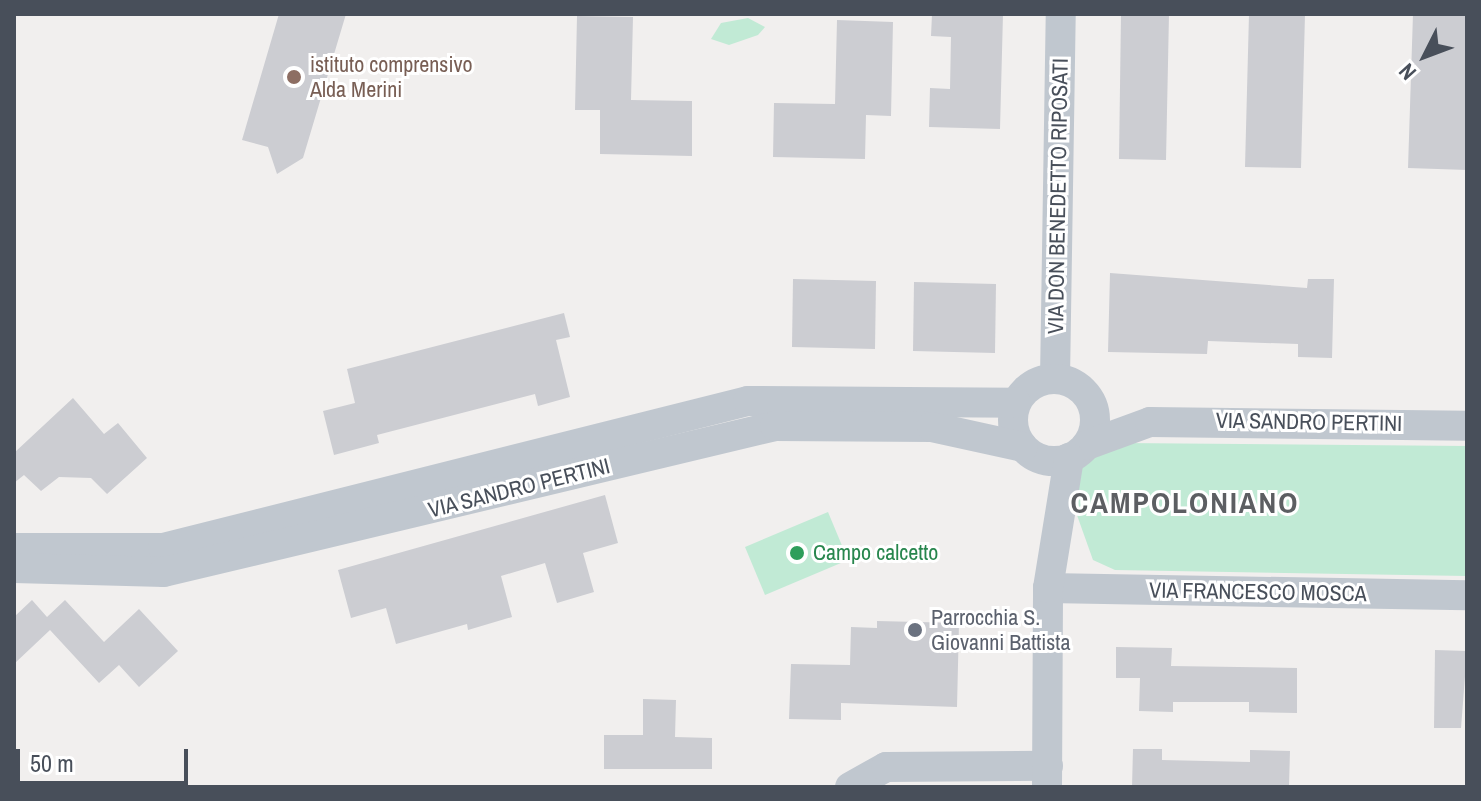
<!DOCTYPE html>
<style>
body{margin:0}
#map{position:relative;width:1481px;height:801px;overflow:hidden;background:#f1efee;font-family:"Archivo Narrow",sans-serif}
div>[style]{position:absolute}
.green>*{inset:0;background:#c1ead5}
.building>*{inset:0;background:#cccdd2}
.minor>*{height:30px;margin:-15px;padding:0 15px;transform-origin:15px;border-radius:15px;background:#c0c7cf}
.minor>.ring{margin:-15px;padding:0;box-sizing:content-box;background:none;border:30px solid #c0c7cf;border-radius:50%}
.dots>*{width:22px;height:22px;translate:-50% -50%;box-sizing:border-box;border:4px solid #fff;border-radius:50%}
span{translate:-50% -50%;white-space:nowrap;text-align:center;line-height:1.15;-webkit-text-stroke:6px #fff;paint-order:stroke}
.education-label{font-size:22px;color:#785e54}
.left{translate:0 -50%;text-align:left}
.street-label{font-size:22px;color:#484f5a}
.leisure-label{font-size:22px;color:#27864d}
.worship-label{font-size:22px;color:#5b616d}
.district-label{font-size:30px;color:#5c5e62;font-weight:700;letter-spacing:2px}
.frame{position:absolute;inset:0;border:16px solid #484f5a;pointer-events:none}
.north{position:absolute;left:1385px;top:16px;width:80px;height:80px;-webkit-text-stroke:6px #fff;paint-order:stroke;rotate:228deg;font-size:22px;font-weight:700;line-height:32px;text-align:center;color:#484f5a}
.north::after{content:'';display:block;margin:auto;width:28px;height:36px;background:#484f5a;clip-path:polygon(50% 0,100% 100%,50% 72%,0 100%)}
.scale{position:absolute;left:16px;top:749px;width:172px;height:36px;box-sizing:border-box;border:4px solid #484f5a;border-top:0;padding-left:10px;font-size:24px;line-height:28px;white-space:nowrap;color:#484f5a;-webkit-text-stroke:6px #fff;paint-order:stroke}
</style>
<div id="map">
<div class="green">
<i style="clip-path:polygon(748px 18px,765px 27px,758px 35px,729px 45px,711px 39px,721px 23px)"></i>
<i style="clip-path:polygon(1122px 443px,1467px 446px,1467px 576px,1115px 570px,1093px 560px,1073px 504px,1080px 468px,1091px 453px)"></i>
<i style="clip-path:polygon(828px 512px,848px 560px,765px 595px,745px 547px)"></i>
</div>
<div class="building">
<i style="clip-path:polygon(279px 14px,346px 14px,303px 158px,277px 174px,268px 147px,242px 140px)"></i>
<i style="clip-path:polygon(932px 14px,1003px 14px,1000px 129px,929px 127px,930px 88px,950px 89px,951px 37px,931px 36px)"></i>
<i style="clip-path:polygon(1121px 14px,1169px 14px,1166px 160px,1119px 159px)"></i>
<i style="clip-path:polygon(1249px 14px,1305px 14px,1301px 168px,1245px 167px)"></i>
<i style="clip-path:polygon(1413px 14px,1467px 14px,1467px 170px,1408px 168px)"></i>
<i style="clip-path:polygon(577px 16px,633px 17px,631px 100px,692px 101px,692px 156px,600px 154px,600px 110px,575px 110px)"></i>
<i style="clip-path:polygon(837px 20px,893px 22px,891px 116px,866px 115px,865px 159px,773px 157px,774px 103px,835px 104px)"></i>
<i style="clip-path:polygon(1110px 273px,1307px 288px,1308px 279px,1334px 279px,1332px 358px,1298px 357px,1298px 344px,1208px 341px,1207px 354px,1108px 352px)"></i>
<i style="clip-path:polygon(793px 279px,876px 281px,875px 349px,792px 347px)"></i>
<i style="clip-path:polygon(914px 282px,996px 284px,995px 353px,913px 351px)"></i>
<i style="clip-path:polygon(564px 313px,570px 337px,556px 340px,570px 397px,538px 406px,535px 394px,377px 435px,379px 443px,334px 455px,323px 411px,355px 403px,347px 369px)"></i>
<i style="clip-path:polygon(73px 398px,104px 434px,118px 423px,147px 458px,107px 494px,91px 478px,59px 477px,41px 491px,24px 475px,14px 483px,14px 453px)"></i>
<i style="clip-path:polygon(605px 495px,618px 543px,583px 553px,594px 592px,557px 603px,545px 563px,501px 576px,512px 617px,468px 630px,467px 624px,396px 644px,386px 608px,351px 618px,338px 570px)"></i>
<i style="clip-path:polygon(32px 600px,47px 617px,65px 600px,104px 642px,139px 609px,178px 651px,139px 687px,119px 665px,99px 683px,50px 630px,14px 664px,14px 617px)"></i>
<i style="clip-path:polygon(877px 621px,959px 623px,957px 707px,841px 703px,841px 720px,789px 719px,791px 664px,850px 665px,851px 627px,877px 628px)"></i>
<i style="clip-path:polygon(1116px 647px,1172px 648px,1171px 666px,1297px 668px,1297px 713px,1249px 712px,1249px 702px,1173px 702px,1173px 712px,1139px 711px,1140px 678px,1116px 678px)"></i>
<i style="clip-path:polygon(1435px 650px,1467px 651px,1461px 728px,1434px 728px)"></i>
<i style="clip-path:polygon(643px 699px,676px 700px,675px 737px,712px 738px,712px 769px,604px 769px,604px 735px,643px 735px)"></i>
<i style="clip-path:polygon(1133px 749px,1162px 749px,1162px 760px,1250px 762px,1250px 750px,1290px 751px,1289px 787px,1132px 787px)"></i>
</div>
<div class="minor">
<i style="left:1055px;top:379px;width:365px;rotate:-89.1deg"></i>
<i class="ring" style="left:1013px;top:379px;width:52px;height:52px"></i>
<i style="left:1087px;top:445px;width:67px;rotate:-20.1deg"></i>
<i style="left:1150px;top:422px;width:317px;rotate:0.7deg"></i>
<i style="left:14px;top:548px;width:149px"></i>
<i style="left:163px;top:548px;width:603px;rotate:-14.11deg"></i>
<i style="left:748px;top:401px;width:268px;rotate:0.4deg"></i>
<i style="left:14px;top:568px;width:150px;rotate:1.5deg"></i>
<i style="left:164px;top:572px;width:628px;rotate:-13.44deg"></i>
<i style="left:775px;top:426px;width:157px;rotate:0.4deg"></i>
<i style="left:932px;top:427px;width:93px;rotate:12.4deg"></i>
<i style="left:1048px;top:588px;width:419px;rotate:1deg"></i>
<i style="left:850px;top:787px;width:41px;rotate:-29.1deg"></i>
<i style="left:886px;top:767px;width:162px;rotate:-0.4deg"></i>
<i style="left:1047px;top:787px;width:199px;rotate:-89.7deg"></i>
<i style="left:1048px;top:588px;width:132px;rotate:-80.8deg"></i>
</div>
<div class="dots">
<i style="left:294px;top:77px;background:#8d6e63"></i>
<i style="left:797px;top:553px;background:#2e9e5b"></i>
<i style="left:915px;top:630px;background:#6b7280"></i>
</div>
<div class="education-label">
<span class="left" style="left:310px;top:77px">istituto comprensivo<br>Alda Merini</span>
</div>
<div class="street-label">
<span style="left:1058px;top:196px;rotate:-89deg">VIA DON BENEDETTO RIPOSATI</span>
<span style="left:1309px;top:422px;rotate:1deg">VIA SANDRO PERTINI</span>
<span style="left:519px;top:488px;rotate:-14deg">VIA SANDRO PERTINI</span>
<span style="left:1258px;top:592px;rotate:1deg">VIA FRANCESCO MOSCA</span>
</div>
<div class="leisure-label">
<span class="left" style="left:813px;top:553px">Campo calcetto</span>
</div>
<div class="worship-label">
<span class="left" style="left:931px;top:630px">Parrocchia S.<br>Giovanni Battista</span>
</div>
<div class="district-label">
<span style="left:1185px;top:502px">CAMPOLONIANO</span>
</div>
<div class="frame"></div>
<div class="north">N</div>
<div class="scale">50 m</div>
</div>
